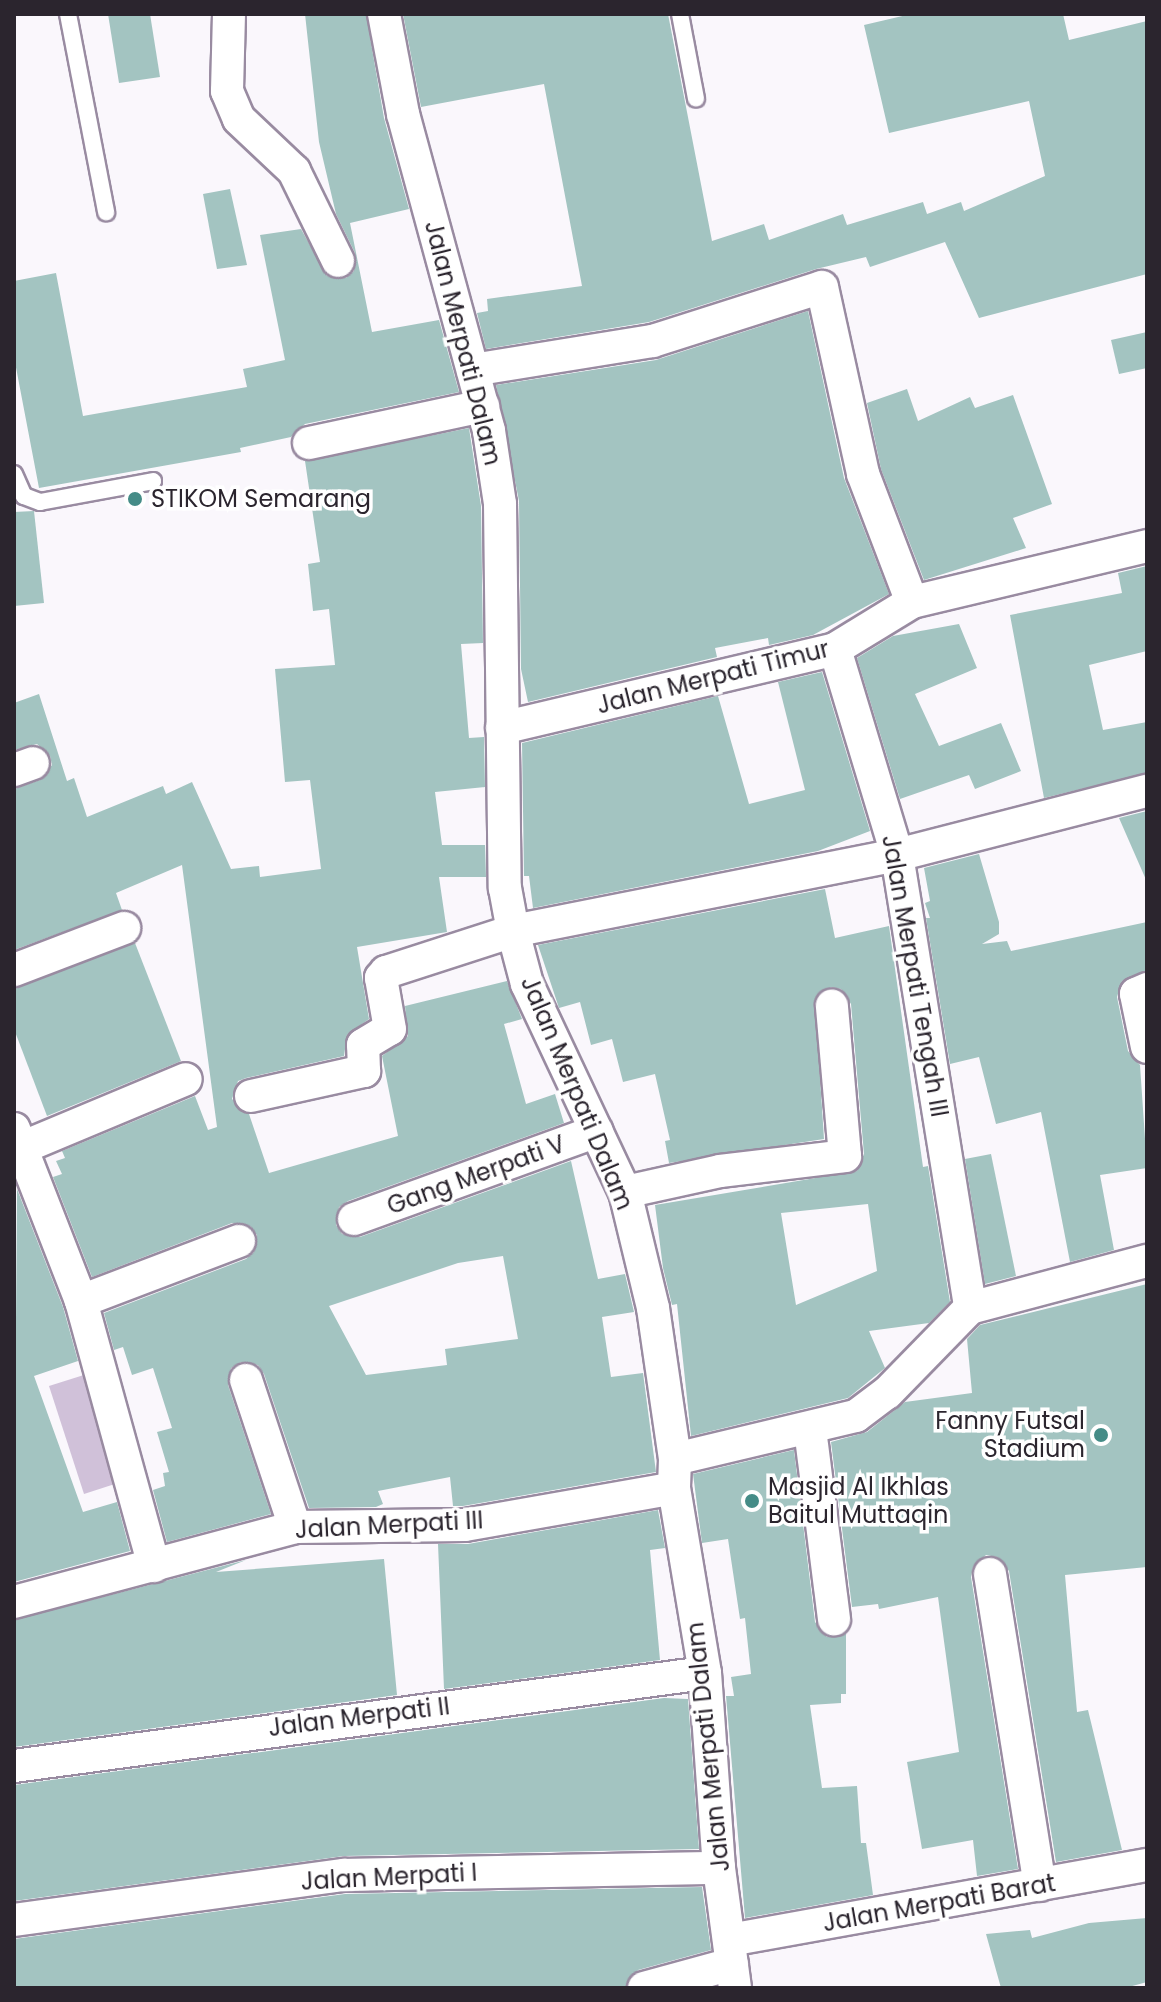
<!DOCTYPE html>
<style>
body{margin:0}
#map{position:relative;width:1161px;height:2002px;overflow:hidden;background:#faf7fc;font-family:Poppins,sans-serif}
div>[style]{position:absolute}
.green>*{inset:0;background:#d0c1d9}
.building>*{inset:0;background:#a3c4c1}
.roads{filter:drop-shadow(2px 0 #998ba1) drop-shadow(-2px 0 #998ba1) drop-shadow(0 2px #998ba1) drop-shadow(0 -2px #998ba1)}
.lane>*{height:16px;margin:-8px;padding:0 8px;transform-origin:8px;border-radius:8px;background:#fff}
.street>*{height:32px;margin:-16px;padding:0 16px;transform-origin:16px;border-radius:16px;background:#fff}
.dots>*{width:22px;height:22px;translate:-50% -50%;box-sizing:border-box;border:4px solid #fff;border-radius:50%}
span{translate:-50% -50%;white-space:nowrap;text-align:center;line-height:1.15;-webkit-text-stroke:7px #fff;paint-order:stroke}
.street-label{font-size:24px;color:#2b252e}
.poi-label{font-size:24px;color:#2b252e}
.left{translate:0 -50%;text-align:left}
.right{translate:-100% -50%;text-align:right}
.frame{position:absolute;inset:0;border:16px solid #2b252e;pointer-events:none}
</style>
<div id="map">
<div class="green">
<i style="clip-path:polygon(87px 1374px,121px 1482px,84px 1494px,49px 1386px)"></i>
</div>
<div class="building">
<i style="clip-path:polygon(108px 14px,150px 14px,160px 77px,119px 83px)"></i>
<i style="clip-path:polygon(305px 14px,366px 14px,384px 118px,409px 209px,350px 223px,372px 332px,439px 320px,459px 392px,305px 424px,291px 437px,240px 448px,241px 452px,39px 488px,14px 357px,14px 281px,56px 273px,83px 416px,247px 387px,243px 369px,285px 360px,260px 235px,301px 229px,327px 276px,346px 278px,354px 271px,355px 253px,336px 214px,319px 142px)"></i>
<i style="clip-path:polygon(403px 14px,668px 14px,712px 241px,764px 224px,769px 240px,843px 214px,847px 225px,923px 202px,927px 214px,961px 202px,964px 211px,1045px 176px,1029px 101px,889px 133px,864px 25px,911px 14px,1063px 14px,1069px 40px,1147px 21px,1147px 274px,979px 318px,945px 242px,870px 267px,866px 257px,816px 269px,649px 322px,486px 349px,477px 313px,488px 311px,487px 299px,582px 286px,544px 84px,421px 107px)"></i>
<i style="clip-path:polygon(230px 189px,247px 265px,217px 269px,203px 194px)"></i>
<i style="clip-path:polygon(808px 311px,844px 478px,889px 594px,813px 635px,769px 645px,768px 638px,715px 648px,717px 657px,528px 702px,521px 669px,519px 501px,496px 385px,656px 360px)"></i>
<i style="clip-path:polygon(1147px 332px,1147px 368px,1119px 374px,1111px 340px)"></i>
<i style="clip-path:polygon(907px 389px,918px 421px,970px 397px,975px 408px,1013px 395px,1052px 504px,1013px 518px,1026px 548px,924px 580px,881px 469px,867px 403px)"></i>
<i style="clip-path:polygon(evenodd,469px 428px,481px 506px,483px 643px,461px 644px,469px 738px,484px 737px,485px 787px,435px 792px,442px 845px,485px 845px,486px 877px,439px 877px,447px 932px,357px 947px,369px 1019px,347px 1035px,344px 1056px,246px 1078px,238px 1081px,232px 1099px,249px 1114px,269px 1173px,398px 1136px,382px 1056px,408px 1036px,405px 1006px,507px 981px,522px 1019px,504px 1024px,526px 1104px,555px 1094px,564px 1123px,348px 1201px,339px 1207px,336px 1225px,342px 1234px,360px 1237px,571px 1161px,598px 1279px,625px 1274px,634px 1312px,602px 1317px,611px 1377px,643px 1373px,656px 1472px,463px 1506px,453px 1506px,450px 1477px,378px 1491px,383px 1504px,376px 1507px,309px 1508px,264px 1374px,258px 1365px,241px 1362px,231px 1368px,228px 1385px,271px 1514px,167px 1542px,153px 1490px,165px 1486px,163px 1473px,169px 1472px,157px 1432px,172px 1428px,153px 1368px,132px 1375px,123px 1347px,114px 1350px,104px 1313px,246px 1259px,254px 1252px,257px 1235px,250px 1226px,232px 1223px,92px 1277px,53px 1177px,62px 1174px,56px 1161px,65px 1158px,62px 1151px,195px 1096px,208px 1130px,217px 1127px,182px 865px,116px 893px,122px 910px,14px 950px,14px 789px,40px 780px,52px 765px,50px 756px,37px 744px,14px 750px,14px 703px,39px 694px,67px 781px,74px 778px,87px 817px,163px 786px,166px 794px,192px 782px,231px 869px,259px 866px,260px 877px,321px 869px,310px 780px,285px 782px,275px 669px,335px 665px,329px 609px,313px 611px,308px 564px,320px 562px,305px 461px,469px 428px,503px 1256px,518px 1339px,445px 1349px,447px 1365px,366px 1375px,329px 1306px,458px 1263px,503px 1256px)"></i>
<i style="clip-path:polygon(34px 511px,44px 603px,14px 606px,14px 512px)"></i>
<i style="clip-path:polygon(1147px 566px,1147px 651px,1089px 665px,1103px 730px,1147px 722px,1147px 773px,1044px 798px,1010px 615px,1122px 593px,1118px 573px)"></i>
<i style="clip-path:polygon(959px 624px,977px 668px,915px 694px,939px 746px,1001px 723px,1021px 771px,975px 789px,969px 775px,900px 799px,857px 658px,893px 636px)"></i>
<i style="clip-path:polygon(822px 672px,870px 831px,818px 851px,533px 908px,529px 876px,524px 876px,522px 743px,718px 696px,749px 804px,805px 790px,778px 682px)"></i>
<i style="clip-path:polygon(1147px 811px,1147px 882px,1119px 818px)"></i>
<i style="clip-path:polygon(979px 854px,999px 922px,999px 934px,982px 944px,1007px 941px,1011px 951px,1147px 922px,1147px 970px,1122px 981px,1117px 997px,1128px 1051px,1140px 1065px,1147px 1168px,1100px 1175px,1114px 1250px,1070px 1262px,1041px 1112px,996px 1124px,979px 1057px,950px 1064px,926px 918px,930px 918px,925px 903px,930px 901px,924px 868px)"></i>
<i style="clip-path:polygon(evenodd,825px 889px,835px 938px,889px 926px,923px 1167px,928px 1166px,950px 1302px,929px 1323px,869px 1331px,885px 1368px,848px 1398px,691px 1436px,677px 1304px,672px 1305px,663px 1268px,655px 1205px,857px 1171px,864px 1154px,851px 1004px,841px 989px,831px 987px,815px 999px,824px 1139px,669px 1163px,665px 1141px,670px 1140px,655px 1074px,623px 1082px,612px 1039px,591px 1045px,580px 1002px,559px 1008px,538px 945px,825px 889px,868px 1204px,877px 1271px,796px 1305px,781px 1213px,868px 1204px)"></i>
<i style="clip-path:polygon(135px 943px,181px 1061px,47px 1116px,14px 1029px,14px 989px)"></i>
<i style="clip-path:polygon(991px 1154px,1016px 1276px,985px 1284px,965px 1159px)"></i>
<i style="clip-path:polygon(17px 1189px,63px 1307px,78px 1361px,34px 1376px,83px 1512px,117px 1502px,130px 1551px,14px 1582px)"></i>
<i style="clip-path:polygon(1147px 1284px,1147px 1567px,1065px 1575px,1077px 1712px,1088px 1710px,1122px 1850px,1056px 1862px,1009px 1571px,997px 1557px,986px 1555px,973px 1567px,971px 1577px,1018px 1869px,977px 1876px,973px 1840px,922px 1849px,907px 1762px,959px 1752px,938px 1597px,879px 1609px,878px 1604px,852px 1607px,831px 1442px,867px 1432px,905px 1402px,972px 1393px,967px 1339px,980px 1325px)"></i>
<i style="clip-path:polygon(794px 1450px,815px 1622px,827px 1637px,846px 1633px,846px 1694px,841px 1694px,841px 1703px,810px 1705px,822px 1788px,857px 1786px,861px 1843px,866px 1843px,873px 1895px,745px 1918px,726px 1696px,734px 1696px,731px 1677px,751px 1674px,745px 1618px,740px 1619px,728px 1539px,702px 1543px,693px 1474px)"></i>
<i style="clip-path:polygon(658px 1510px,665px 1548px,650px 1550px,660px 1660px,444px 1689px,438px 1544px,468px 1544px)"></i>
<i style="clip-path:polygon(384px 1559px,397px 1695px,14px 1747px,14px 1620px,246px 1560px,216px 1572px)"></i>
<i style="clip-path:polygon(664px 1698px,688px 1699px,699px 1849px,344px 1856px,14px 1901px,14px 1785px)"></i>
<i style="clip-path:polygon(702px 1887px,711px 1950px,638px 1970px,626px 1988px,14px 1988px,14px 1939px,345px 1894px)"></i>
<i style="clip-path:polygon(1147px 1918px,1147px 1982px,1125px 1988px,1001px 1988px,986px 1934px,1030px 1930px,1032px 1938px,1089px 1923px)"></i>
</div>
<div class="roads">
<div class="lane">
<i style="left:68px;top:14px;width:202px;rotate:79.1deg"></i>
<i style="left:680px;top:14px;width:86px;rotate:79.3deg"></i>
<i style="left:14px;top:474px;width:24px;rotate:66deg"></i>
<i style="left:24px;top:496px;width:17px;rotate:21deg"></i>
<i style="left:40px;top:502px;width:115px;rotate:-10.5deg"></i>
</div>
<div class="street">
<i style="left:229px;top:14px;width:77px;rotate:91.5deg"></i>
<i style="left:227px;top:91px;width:30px;rotate:67deg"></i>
<i style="left:239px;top:119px;width:76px;rotate:43.4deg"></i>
<i style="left:294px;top:171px;width:100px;rotate:63.9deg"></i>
<i style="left:384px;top:14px;width:102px;rotate:79.2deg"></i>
<i style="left:403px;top:114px;width:328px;rotate:74.8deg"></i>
<i style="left:489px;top:431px;width:74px;rotate:81.4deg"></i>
<i style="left:500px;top:504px;width:384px;rotate:89.3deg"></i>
<i style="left:505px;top:888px;width:44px;rotate:79.5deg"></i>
<i style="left:513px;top:931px;width:55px;rotate:75.2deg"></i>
<i style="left:527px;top:984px;width:230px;rotate:64.8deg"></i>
<i style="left:625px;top:1192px;width:119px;rotate:76.4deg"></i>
<i style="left:653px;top:1308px;width:153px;rotate:81.7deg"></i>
<i style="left:675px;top:1459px;width:29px;rotate:92deg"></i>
<i style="left:674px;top:1488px;width:188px;rotate:80.5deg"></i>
<i style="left:705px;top:1673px;width:196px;rotate:85.9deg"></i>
<i style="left:719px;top:1868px;width:121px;rotate:82.4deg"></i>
<i style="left:473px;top:370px;width:182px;rotate:-9.2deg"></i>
<i style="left:653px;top:341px;width:177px;rotate:-17.7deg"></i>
<i style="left:822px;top:287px;width:191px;rotate:77.6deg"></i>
<i style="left:863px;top:474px;width:137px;rotate:69.1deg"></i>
<i style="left:309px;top:443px;width:178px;rotate:-12deg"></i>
<i style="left:835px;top:649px;width:215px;rotate:73.2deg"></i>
<i style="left:897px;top:855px;width:459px;rotate:80.8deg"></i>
<i style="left:502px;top:728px;width:342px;rotate:-13.3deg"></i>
<i style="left:835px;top:649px;width:90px;rotate:-31.4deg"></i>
<i style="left:912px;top:602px;width:242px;rotate:-13.4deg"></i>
<i style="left:14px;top:770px;width:20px;rotate:-20deg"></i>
<i style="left:14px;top:970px;width:118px;rotate:-20.9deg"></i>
<i style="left:1147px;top:989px;width:12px;rotate:156deg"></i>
<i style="left:1136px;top:994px;width:54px;rotate:78.3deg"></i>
<i style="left:251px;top:1096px;width:116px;rotate:-12.5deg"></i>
<i style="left:364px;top:1071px;width:26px;rotate:-92deg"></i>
<i style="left:363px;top:1045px;width:31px;rotate:-31deg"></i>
<i style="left:390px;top:1029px;width:52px;rotate:-100deg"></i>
<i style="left:381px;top:978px;width:8px;rotate:-50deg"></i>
<i style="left:386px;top:972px;width:133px;rotate:-17.9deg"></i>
<i style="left:513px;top:931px;width:391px;rotate:-11.2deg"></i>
<i style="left:897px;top:855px;width:258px;rotate:-14.4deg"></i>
<i style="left:14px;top:1129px;width:185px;rotate:68.7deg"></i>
<i style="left:81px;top:1301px;width:275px;rotate:74.6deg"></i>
<i style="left:14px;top:1151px;width:186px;rotate:-22.7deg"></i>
<i style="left:625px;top:1192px;width:97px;rotate:-12.5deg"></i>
<i style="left:720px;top:1171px;width:126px;rotate:-6.8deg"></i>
<i style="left:845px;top:1156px;width:151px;rotate:-95deg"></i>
<i style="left:354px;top:1219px;width:258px;rotate:-19.9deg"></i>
<i style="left:81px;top:1301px;width:169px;rotate:-20.8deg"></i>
<i style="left:246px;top:1380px;width:155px;rotate:71.6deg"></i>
<i style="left:810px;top:1429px;width:192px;rotate:82.8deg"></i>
<i style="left:675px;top:1459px;width:186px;rotate:-13.4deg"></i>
<i style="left:856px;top:1416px;width:39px;rotate:-37deg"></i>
<i style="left:887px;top:1393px;width:119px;rotate:-45.7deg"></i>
<i style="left:970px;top:1308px;width:183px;rotate:-14.9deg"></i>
<i style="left:990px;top:1574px;width:315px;rotate:80.9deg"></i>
<i style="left:14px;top:1602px;width:291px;rotate:-14.9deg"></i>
<i style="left:295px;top:1527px;width:170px;rotate:-0.7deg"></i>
<i style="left:465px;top:1525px;width:212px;rotate:-10deg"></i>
<i style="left:14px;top:1766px;width:697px;rotate:-7.67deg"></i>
<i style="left:14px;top:1920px;width:333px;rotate:-7.8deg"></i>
<i style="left:344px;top:1875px;width:375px;rotate:-1.1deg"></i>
<i style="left:730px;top:1940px;width:424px;rotate:-10.2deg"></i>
<i style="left:644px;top:1988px;width:91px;rotate:-15.3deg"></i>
</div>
</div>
<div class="dots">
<i style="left:135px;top:499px;background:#458c87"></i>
<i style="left:1101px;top:1435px;background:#458c87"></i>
<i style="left:752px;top:1501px;background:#458c87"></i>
</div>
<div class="street-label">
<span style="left:463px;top:343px;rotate:76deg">Jalan Merpati Dalam</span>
<span style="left:713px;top:677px;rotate:-14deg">Jalan Merpati Timur</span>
<span style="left:915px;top:976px;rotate:80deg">Jalan Merpati Tengah III</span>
<span style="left:577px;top:1093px;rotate:67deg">Jalan Merpati Dalam</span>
<span style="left:476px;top:1175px;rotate:-20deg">Gang Merpati V</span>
<span style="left:389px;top:1525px;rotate:-3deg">Jalan Merpati III</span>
<span style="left:359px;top:1717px;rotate:-7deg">Jalan Merpati II</span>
<span style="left:708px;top:1747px;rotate:-96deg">Jalan Merpati Dalam</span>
<span style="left:389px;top:1877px;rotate:-3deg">Jalan Merpati I</span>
<span style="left:939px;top:1903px;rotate:-10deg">Jalan Merpati Barat</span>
</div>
<div class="poi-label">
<span class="left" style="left:151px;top:499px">STIKOM Semarang</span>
<span class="right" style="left:1085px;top:1435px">Fanny Futsal<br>Stadium</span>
<span class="left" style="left:768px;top:1501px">Masjid Al Ikhlas<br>Baitul Muttaqin</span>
</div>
<div class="frame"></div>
</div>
